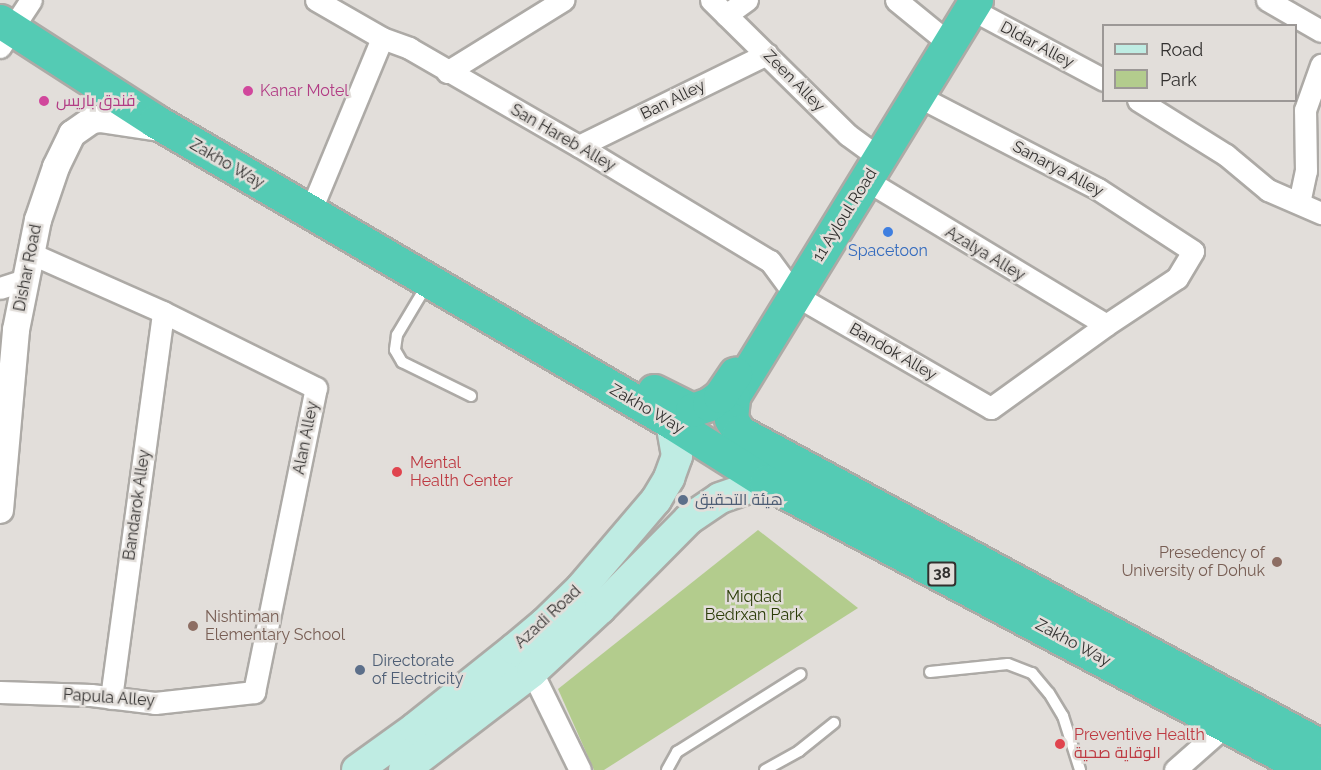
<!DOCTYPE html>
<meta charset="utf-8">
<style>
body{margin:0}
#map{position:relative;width:1321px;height:770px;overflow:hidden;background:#e2deda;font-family:Raleway,Cairo,sans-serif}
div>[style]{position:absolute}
.green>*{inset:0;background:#b3cc8d}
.roads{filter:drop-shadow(2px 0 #adaaa6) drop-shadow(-2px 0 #adaaa6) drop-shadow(0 2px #adaaa6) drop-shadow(0 -2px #adaaa6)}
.service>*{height:10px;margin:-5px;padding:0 5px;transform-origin:5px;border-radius:5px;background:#fff}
.minor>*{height:21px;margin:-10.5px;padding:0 10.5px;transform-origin:10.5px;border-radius:10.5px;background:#fff}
.tertiary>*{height:26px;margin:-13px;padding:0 13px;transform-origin:13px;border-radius:13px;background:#fff}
.secondary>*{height:30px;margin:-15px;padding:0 15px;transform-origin:15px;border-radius:15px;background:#bfece3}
.trunk>*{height:33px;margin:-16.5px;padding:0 16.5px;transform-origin:16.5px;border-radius:16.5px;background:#54cbb4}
.dots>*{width:16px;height:16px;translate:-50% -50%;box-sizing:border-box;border:3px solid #e2deda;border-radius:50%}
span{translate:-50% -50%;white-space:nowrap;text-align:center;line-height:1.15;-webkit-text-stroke:5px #e2deda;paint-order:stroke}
.shield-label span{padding:2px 4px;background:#e2deda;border:2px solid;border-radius:4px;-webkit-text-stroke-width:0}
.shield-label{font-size:15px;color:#32302f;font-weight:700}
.street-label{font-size:16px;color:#32302f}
.hotel-label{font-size:16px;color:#b23c85}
.left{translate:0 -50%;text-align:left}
.shop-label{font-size:16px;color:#366cbe}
.health-label{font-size:16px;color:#be3a42}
.service-label{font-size:16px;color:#4e5e75}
.education-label{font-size:16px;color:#785e54}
.right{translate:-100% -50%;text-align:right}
.park-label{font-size:16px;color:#2b3c08}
.legend{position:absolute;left:1102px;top:24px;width:195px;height:78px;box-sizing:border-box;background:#e2deda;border:2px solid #9c9896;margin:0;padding:8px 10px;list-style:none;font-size:18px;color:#32302f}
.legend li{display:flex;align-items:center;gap:12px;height:30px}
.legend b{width:30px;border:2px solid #9c9896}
</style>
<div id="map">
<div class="green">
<i style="clip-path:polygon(758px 530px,858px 608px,604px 770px,594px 770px,558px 689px)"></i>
</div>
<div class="roads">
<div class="service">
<i style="left:428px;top:283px;width:61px;rotate:120.8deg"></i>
<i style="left:397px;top:335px;width:15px;rotate:98deg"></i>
<i style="left:395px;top:350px;width:14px;rotate:60deg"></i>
<i style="left:402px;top:362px;width:77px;rotate:26.2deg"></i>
<i style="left:930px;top:672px;width:78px;rotate:-5.9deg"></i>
<i style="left:1008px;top:664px;width:26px;rotate:21deg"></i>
<i style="left:1032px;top:673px;width:26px;rotate:50deg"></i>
<i style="left:1049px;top:693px;width:27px;rotate:59deg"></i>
<i style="left:1063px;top:716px;width:57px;rotate:72.5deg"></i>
<i style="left:667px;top:770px;width:21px;rotate:-61deg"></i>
<i style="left:677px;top:752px;width:146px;rotate:-32.2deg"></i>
<i style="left:765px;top:770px;width:39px;rotate:-29deg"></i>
<i style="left:799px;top:751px;width:45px;rotate:-38.7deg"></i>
</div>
<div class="minor">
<i style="left:316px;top:0;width:76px;rotate:29.9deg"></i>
<i style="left:382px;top:38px;width:29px;rotate:20deg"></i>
<i style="left:409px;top:48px;width:196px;rotate:30deg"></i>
<i style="left:579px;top:146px;width:223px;rotate:31.1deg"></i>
<i style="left:770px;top:261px;width:42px;rotate:53.7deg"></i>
<i style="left:795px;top:295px;width:226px;rotate:30deg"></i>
<i style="left:991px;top:408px;width:142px;rotate:-35.8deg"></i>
<i style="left:1106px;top:325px;width:85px;rotate:-33.5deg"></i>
<i style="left:1177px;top:278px;width:31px;rotate:-59deg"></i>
<i style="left:1193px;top:251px;width:113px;rotate:-146.9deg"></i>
<i style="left:1098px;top:189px;width:203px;rotate:-152.7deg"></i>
<i style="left:711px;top:0;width:192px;rotate:44.6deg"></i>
<i style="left:848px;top:135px;width:39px;rotate:36deg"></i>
<i style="left:896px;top:0;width:70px;rotate:39.2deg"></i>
<i style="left:1267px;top:0;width:62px;rotate:29.9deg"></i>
<i style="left:971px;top:9px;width:151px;rotate:28.1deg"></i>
<i style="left:726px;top:15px;width:26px;rotate:-36deg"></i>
<i style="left:0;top:47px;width:56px;rotate:-56.6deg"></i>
<i style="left:447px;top:72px;width:137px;rotate:-31.8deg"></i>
<i style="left:1138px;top:100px;width:104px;rotate:32deg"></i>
<i style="left:1226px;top:155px;width:55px;rotate:39.8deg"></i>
<i style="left:1268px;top:190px;width:58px;rotate:23.5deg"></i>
<i style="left:579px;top:146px;width:209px;rotate:-26.1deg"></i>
<i style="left:866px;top:180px;width:280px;rotate:31.1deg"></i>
<i style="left:1299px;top:203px;width:33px;rotate:-78deg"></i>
<i style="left:1306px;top:171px;width:61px;rotate:-90.9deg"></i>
<i style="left:1305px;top:110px;width:48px;rotate:-70.4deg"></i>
<i style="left:310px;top:212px;width:188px;rotate:-67.5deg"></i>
<i style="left:0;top:288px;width:26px;rotate:-18deg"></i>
<i style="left:532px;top:672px;width:109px;rotate:63.9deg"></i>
<i style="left:0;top:692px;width:91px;rotate:1.9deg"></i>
<i style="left:91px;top:695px;width:64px;rotate:7.1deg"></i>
<i style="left:155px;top:703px;width:100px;rotate:-6.3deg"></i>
<i style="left:254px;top:692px;width:310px;rotate:-78.5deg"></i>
<i style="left:316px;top:388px;width:171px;rotate:-153.6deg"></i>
<i style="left:163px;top:312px;width:145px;rotate:-156.1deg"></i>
<i style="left:111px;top:698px;width:389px;rotate:-82.3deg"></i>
<i style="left:1175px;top:770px;width:69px;rotate:-41.5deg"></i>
</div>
<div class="tertiary">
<i style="left:0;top:510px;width:181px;rotate:-84.9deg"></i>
<i style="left:16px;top:330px;width:112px;rotate:-78.7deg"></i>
<i style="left:38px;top:220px;width:56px;rotate:-71.2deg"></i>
<i style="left:56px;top:167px;width:37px;rotate:-64deg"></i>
<i style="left:72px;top:134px;width:24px;rotate:-35deg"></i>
<i style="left:92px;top:120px;width:8px;rotate:-7deg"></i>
<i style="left:100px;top:119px;width:67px;rotate:8.6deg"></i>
</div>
<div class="secondary">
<i style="left:357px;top:770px;width:72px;rotate:-35.9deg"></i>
<i style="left:415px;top:728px;width:127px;rotate:-38.6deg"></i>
<i style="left:514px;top:649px;width:40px;rotate:-40deg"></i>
<i style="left:545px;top:623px;width:50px;rotate:-44.2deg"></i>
<i style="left:581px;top:588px;width:116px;rotate:-49.6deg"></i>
<i style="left:656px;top:500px;width:26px;rotate:-59deg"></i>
<i style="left:669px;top:478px;width:23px;rotate:-70deg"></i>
<i style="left:677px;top:456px;width:35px;rotate:-100deg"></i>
<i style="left:404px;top:770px;width:161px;rotate:-37.4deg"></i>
<i style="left:532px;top:672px;width:93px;rotate:-42.8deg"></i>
<i style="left:600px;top:609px;width:127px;rotate:-45.3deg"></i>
<i style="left:689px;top:519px;width:37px;rotate:-34deg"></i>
<i style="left:720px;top:498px;width:49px;rotate:-19.2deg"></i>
</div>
<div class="trunk">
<i style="left:976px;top:0;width:465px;rotate:121.5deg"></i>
<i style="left:733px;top:397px;width:22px;rotate:95deg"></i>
<i style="left:731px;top:419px;width:15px;rotate:58deg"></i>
<i style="left:739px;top:432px;width:661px;rotate:28.35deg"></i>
<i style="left:0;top:21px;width:184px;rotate:32.8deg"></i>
<i style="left:155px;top:121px;width:597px;rotate:30.26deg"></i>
<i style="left:671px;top:422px;width:112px;rotate:32.3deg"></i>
<i style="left:766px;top:482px;width:616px;rotate:27.9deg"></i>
<i style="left:654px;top:391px;width:42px;rotate:26.6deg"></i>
<i style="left:692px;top:410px;width:18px;rotate:-19deg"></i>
<i style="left:709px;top:404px;width:14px;rotate:-36deg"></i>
<i style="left:720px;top:396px;width:27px;rotate:-56deg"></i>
</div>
</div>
<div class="dots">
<i style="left:248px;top:91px;background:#d1479c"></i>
<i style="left:44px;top:101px;background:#d1479c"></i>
<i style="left:888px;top:232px;background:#3f7fe0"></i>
<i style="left:397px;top:472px;background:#e0444e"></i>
<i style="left:683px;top:500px;background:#5c6f8a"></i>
<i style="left:1277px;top:562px;background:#8d6e63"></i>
<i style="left:193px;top:626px;background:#8d6e63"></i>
<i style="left:360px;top:670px;background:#5c6f8a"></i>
<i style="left:1060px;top:744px;background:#e0444e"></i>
</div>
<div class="shield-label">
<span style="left:942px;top:574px">38</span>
</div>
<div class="street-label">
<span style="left:1037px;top:45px;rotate:28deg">Dldar Alley</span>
<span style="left:794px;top:81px;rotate:45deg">Zeen Alley</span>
<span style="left:673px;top:100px;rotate:-26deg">Ban Alley</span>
<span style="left:563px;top:138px;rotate:30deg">San Hareb Alley</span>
<span style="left:227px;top:164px;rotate:30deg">Zakho Way</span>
<span style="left:1058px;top:169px;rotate:28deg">Sanarya Alley</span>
<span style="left:845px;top:215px;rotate:-58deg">11 Ayloul Road</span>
<span style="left:985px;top:254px;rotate:31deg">Azalya Alley</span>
<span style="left:28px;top:268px;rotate:-79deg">Dishar Road</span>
<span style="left:893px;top:352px;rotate:30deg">Bandok Alley</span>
<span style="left:647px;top:409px;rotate:30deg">Zakho Way</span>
<span style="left:306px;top:438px;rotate:-79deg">Alan Alley</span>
<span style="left:137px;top:505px;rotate:-82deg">Bandarok Alley</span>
<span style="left:548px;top:617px;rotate:-43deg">Azadi Road</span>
<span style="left:1073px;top:643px;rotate:28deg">Zakho Way</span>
<span style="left:109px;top:698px;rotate:4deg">Papula Alley</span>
</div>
<div class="hotel-label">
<span class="left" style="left:260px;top:91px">Kanar Motel</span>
<span class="left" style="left:56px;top:101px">فندق باريس</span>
</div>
<div class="shop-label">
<span style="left:888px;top:251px">Spacetoon</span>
</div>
<div class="health-label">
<span class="left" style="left:410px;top:472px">Mental<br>Health Center</span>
<span class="left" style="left:1074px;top:744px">Preventive Health<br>الوقایة صحیة</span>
</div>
<div class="service-label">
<span class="left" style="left:695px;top:500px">هيئة التحقيق</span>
<span class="left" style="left:372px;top:670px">Directorate<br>of Electricity</span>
</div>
<div class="education-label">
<span class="right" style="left:1265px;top:562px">Presedency of<br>University of Dohuk</span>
<span class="left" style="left:205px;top:626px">Nishtiman<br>Elementary School</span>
</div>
<div class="park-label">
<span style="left:754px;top:606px">Miqdad<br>Bedrxan Park</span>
</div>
<ul class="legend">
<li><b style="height:8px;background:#bfece3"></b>Road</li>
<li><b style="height:16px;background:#b3cc8d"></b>Park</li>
</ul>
</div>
